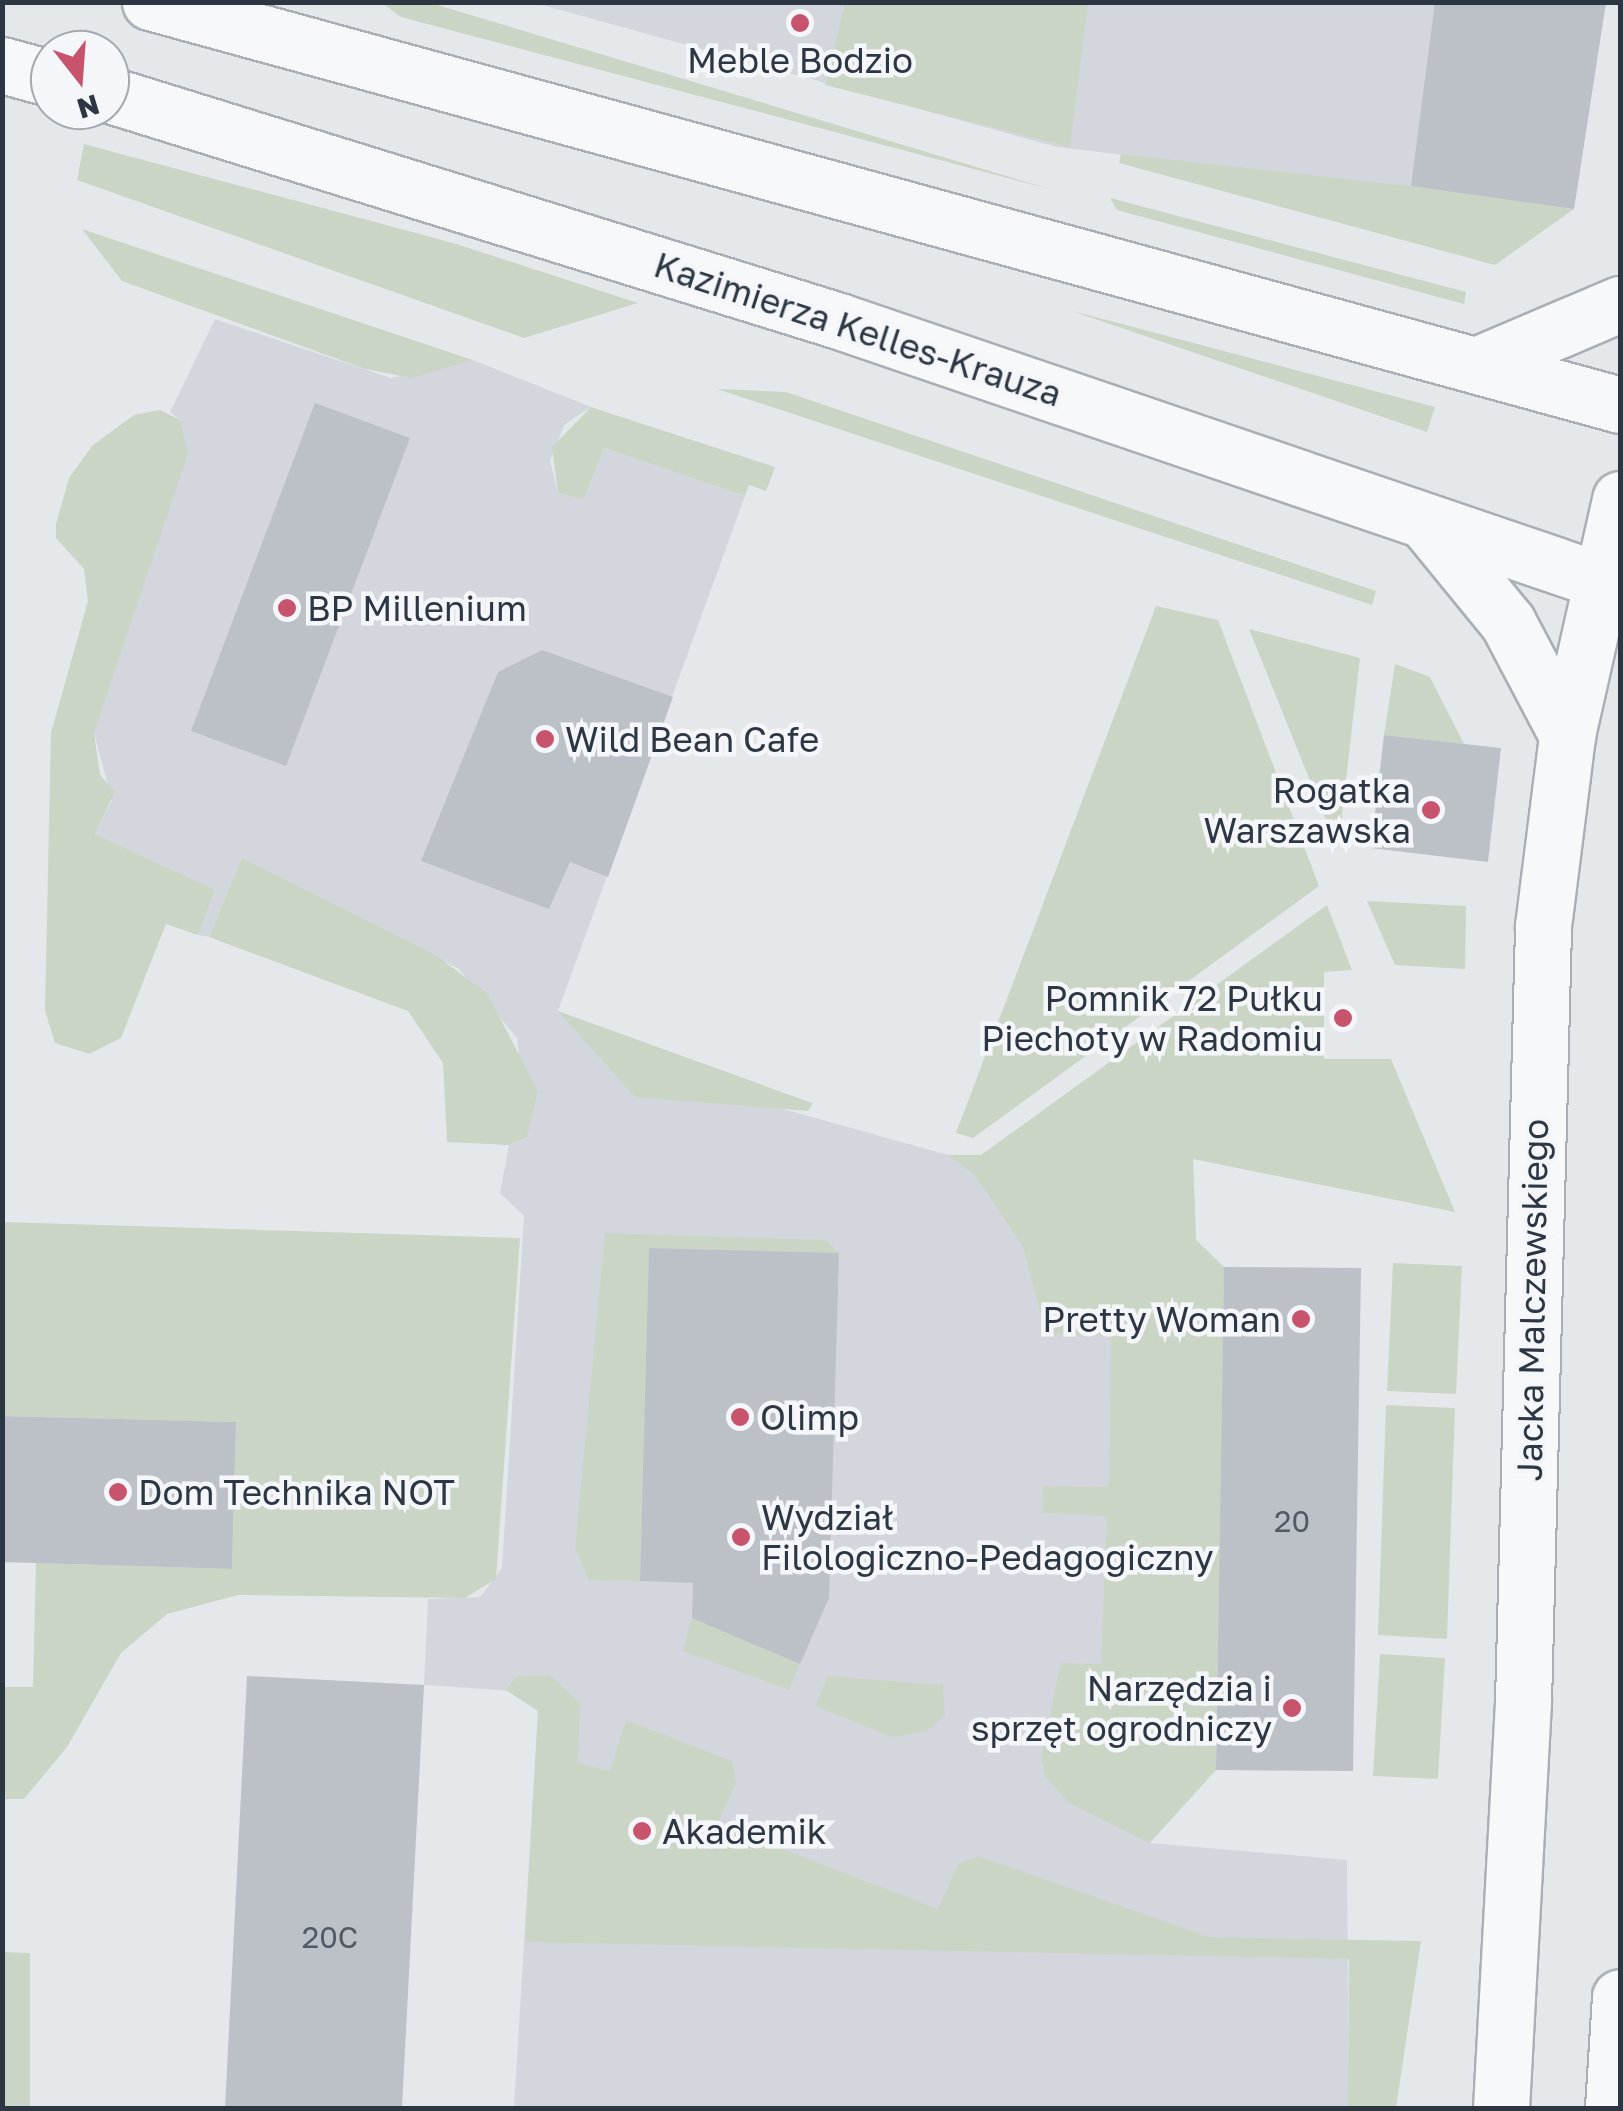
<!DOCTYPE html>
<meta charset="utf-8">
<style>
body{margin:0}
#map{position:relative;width:1623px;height:2111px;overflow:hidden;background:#e4e8eb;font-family:"Golos Text",sans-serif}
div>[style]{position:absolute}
.built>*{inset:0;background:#d3d7dd}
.green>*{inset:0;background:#cbd5c6}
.building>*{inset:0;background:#bcc1c8}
.roads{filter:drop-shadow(2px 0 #a9afb5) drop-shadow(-2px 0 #a9afb5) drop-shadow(0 2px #a9afb5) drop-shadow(0 -2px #a9afb5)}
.minor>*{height:55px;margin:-27.5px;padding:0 27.5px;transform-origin:27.5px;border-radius:27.5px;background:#f7f8fa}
.dots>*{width:28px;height:28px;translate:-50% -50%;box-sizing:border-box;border:5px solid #f4f6f9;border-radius:50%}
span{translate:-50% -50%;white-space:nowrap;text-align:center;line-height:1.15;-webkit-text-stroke:9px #f4f6f9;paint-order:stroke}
.number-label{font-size:30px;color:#515964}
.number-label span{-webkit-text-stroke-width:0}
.poi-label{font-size:35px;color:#2d3643}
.left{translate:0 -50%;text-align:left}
.right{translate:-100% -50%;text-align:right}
.street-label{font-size:35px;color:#2d3643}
.frame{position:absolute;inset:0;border:5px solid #2d3643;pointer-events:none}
.north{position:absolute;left:30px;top:30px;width:100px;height:100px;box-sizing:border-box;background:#f4f6f9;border:2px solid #a4a9b0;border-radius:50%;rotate:163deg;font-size:28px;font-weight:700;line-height:40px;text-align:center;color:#2d3643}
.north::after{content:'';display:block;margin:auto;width:35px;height:45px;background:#c7536d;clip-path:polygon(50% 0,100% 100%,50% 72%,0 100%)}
</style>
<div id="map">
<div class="built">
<i style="clip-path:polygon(535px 3px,1606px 3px,1574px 209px,1057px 147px)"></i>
<i style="clip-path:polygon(215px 319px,391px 378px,473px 360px,591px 407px,564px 425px,550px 461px,558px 493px,584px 500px,604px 448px,745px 496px,558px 1011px,783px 1109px,948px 1155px,1193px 1159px,1196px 1240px,1224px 1267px,1216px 1770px,1150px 1843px,1347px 1860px,1349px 2108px,514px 2108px,538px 1711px,515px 1691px,424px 1685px,428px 1599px,480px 1597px,502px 1568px,524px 1216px,500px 1193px,509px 1145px,527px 1137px,517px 1038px,459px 969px,242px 859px,209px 937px,198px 935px,214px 890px,95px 834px,112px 800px,94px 733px,180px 420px,170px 412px)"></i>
</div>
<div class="green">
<i style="clip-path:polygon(382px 3px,431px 3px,1053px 190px,401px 17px)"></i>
<i style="clip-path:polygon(845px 3px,1088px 3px,1070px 147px,825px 85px)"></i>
<i style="clip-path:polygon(84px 144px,453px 243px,638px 303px,524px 338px,77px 180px)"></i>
<i style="clip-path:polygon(1121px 154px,1411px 186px,1574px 209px,1495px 265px,1119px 163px)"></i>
<i style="clip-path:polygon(1110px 198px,1466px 292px,1464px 304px,1117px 210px)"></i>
<i style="clip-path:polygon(82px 229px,473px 360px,411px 378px,365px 369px,122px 281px)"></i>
<i style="clip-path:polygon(1069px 310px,1435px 407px,1427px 432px)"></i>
<i style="clip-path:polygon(717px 389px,786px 392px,1376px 591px,1372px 605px)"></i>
<i style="clip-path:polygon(591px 407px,775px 467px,766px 491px,749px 485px,745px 496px,604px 448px,584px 500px,558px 493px,552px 447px)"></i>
<i style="clip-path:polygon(160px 410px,180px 420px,188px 453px,94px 733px,100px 775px,115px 792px,95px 834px,215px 890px,198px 935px,166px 924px,121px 1038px,89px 1054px,55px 1043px,45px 1011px,51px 733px,88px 601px,84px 569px,56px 538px,56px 524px,69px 478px,92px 446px,134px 415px)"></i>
<i style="clip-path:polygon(1156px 606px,1218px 620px,1319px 886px,973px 1138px,956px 1133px)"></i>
<i style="clip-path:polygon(1249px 629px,1360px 658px,1338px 850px)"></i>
<i style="clip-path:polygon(1395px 664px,1430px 677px,1464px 744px,1384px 735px)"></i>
<i style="clip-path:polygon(242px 858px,434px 954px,487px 993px,538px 1091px,527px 1137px,509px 1145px,447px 1142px,443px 1063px,408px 1011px,209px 937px)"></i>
<i style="clip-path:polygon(1367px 901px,1466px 906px,1465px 969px,1395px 965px)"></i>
<i style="clip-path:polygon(1327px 905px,1352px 970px,1324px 972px,1324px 1059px,1391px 1059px,1455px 1212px,1193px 1159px,1196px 1240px,1224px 1267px,1216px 1770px,1149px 1843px,1069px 1803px,1045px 1776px,1041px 1756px,1061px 1663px,1101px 1664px,1107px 1516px,1042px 1513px,1043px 1486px,1109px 1487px,1111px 1336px,1046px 1334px,1023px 1247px,974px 1174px,948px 1155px,981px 1155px)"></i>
<i style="clip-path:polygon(558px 1011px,812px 1103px,813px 1103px,808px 1111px,635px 1097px)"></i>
<i style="clip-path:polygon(3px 1222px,520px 1238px,496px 1579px,465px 1598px,238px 1595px,167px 1614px,121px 1653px,67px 1747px,24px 1799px,3px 1799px,3px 1687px,33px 1687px,36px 1563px,232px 1569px,236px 1422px,3px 1416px)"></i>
<i style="clip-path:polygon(605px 1233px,826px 1240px,839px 1253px,649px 1248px,640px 1581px,589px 1580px,575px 1548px)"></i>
<i style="clip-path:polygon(1393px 1263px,1462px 1266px,1456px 1394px,1387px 1391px)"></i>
<i style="clip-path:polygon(1386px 1405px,1455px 1408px,1447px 1639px,1378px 1635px)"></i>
<i style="clip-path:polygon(692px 1617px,800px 1664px,789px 1690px,683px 1651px)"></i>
<i style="clip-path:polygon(1380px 1654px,1445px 1658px,1438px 1779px,1373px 1776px)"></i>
<i style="clip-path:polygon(550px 1675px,580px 1703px,578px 1763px,610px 1771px,626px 1720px,732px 1761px,736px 1783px,717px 1824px,938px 1909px,958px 1864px,978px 1856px,1209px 1937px,1421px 1941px,1396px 2108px,1348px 2108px,1349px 1959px,525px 1942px,538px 1711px,506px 1690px,517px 1676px)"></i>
<i style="clip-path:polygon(828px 1676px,943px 1685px,945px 1715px,926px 1732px,892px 1737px,815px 1706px)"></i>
<i style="clip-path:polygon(3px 1952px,30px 1953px,30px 2108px,3px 2108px)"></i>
</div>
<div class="building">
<i style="clip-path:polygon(1435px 2px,1606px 2px,1574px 209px,1411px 186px)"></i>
<i style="clip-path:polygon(315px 403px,410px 438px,286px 766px,191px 731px)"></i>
<i style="clip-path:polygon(542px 650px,673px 697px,608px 877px,570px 862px,549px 909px,421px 861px,498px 672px)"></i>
<i style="clip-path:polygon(1384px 735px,1501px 748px,1488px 862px,1371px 848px)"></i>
<i style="clip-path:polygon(649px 1248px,839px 1253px,829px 1598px,800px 1664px,692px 1618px,693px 1583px,640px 1581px)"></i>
<i style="clip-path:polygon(1224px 1267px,1361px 1268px,1353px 1771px,1216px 1770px)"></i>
<i style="clip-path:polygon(2px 1416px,236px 1422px,232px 1569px,2px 1562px)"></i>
<i style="clip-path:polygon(247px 1676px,424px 1685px,402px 2108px,225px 2108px)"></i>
</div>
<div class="roads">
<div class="minor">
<i style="left:150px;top:2px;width:1524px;rotate:15.33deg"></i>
<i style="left:2px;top:65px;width:50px;rotate:15.2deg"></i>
<i style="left:110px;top:95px;width:763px;rotate:17.22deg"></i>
<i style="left:839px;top:321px;width:825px;rotate:18.81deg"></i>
<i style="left:1476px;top:365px;width:156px;rotate:-23deg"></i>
<i style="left:1429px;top:526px;width:125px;rotate:50.8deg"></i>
<i style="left:1508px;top:623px;width:127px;rotate:62.2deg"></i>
<i style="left:1501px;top:2108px;width:407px;rotate:-86.9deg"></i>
<i style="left:1523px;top:1702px;width:776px;rotate:-88.52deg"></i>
<i style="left:1543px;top:926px;width:193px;rotate:-82.8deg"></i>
<i style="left:1567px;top:735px;width:242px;rotate:-77.3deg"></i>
<i style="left:1613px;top:2108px;width:111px;rotate:-86.4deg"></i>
</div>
</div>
<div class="dots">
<i style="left:800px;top:23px;background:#c7536d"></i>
<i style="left:287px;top:608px;background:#c7536d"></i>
<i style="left:545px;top:739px;background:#c7536d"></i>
<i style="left:1431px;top:810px;background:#c7536d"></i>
<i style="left:1343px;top:1018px;background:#c7536d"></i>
<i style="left:1301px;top:1319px;background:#c7536d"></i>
<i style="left:740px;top:1417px;background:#c7536d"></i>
<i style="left:118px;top:1492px;background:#c7536d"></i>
<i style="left:741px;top:1537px;background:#c7536d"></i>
<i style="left:1292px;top:1708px;background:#c7536d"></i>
<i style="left:642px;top:1831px;background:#c7536d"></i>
</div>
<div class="number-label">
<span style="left:1292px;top:1521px">20</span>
<span style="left:330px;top:1937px">20C</span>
</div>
<div class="poi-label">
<span style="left:800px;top:60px">Meble Bodzio</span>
<span class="left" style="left:307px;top:608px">BP Millenium</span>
<span class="left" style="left:565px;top:739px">Wild Bean Cafe</span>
<span class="right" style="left:1411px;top:810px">Rogatka<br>Warszawska</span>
<span class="right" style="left:1323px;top:1018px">Pomnik 72 Pułku<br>Piechoty w Radomiu</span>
<span class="right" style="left:1281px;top:1319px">Pretty Woman</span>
<span class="left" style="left:760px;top:1417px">Olimp</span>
<span class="left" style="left:138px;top:1492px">Dom Technika NOT</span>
<span class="left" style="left:761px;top:1537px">Wydział<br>Filologiczno-Pedagogiczny</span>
<span class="right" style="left:1272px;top:1708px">Narzędzia i<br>sprzęt ogrodniczy</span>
<span class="left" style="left:662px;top:1831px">Akademik</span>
</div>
<div class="street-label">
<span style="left:858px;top:329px;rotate:18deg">Kazimierza Kelles-Krauza</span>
<span style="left:1532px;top:1300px;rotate:-89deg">Jacka Malczewskiego</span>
</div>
<div class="frame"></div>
<div class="north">N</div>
</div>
